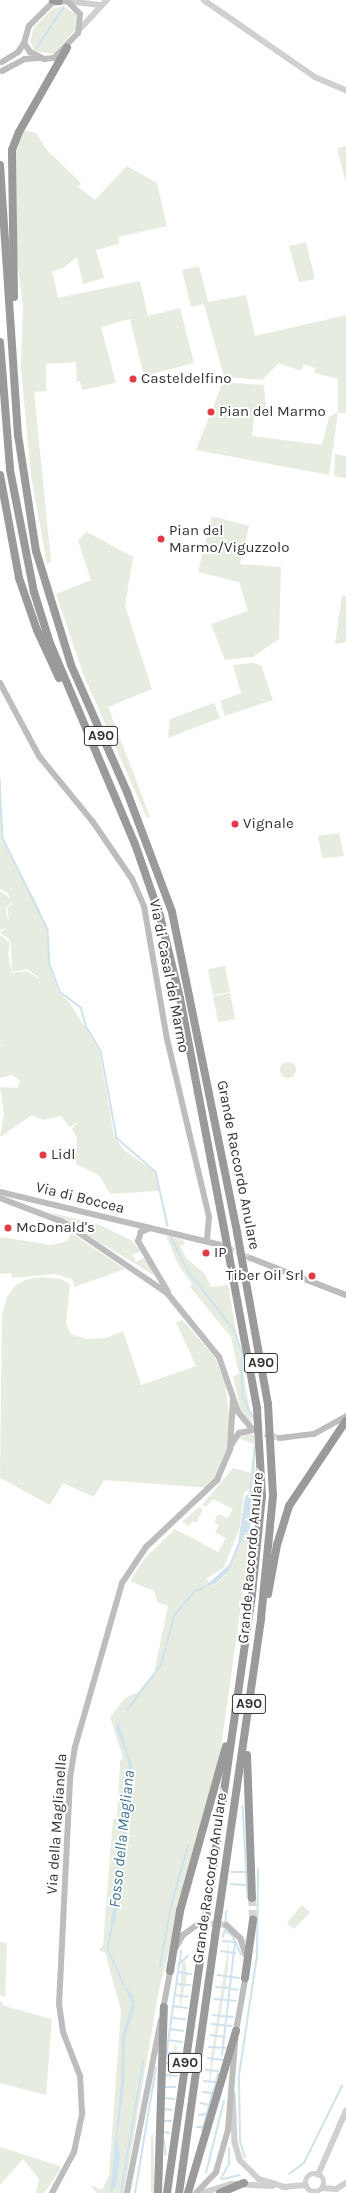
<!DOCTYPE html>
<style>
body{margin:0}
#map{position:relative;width:346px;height:2193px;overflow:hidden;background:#fff;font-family:Karla,sans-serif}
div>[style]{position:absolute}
.green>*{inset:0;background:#e6ecdf}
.round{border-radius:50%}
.water>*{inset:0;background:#cfe2ee}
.stream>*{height:1.5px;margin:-0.75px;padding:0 0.75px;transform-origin:0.75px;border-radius:0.75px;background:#cfe2ee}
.secondary-tunnel>*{height:6px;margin-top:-3px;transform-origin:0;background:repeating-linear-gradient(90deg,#d6d6d6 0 6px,transparent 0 9px)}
.motorway-tunnel>*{height:8px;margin-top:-4px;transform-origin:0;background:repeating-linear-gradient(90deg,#d6d6d6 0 8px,transparent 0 12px)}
.tertiary>*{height:5.5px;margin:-2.75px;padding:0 2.75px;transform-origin:2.75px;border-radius:2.75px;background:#d0d0d0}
.tertiary>.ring{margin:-2.75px;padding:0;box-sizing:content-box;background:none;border:5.5px solid #d0d0d0;border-radius:50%}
.secondary>*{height:6px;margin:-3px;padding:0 3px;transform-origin:3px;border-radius:3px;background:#bdbdbd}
.motorway>*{height:8px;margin:-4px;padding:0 4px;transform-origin:4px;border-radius:4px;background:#9a9a9a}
.motorway-bridge>*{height:8px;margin:-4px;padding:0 4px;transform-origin:4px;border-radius:4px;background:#9a9a9a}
.dots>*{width:11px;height:11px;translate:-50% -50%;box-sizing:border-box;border:2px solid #fff;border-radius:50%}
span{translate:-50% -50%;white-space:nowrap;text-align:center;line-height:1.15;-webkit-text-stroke:4px #fff;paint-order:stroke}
.shield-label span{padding:1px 3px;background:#fff;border:1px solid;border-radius:3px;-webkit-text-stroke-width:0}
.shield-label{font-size:14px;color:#333;font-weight:700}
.poi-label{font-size:15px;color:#333}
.left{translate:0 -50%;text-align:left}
.right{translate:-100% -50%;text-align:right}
.street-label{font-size:15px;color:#333}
.water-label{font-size:16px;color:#3f7597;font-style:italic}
</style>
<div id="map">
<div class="green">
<i style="clip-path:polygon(63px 6px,76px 14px,75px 30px,53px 54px,35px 51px,30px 41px,34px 28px,51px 10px)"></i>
<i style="clip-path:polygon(23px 130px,36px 133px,47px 150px,81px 183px,78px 187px,95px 200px,127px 166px,157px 183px,167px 226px,118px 237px,119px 244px,96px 250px,104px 278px,83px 284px,77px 257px,63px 268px,52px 271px,58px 298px,140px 281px,148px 316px,180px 308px,194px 363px,144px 376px,130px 319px,101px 327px,116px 383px,82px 390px,80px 381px,77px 382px,76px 362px,46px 364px,46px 391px,34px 392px,51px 562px,47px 564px,31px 475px,21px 368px,23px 306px,17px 259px,16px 153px)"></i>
<i style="clip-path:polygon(346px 146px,346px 184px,337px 148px)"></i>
<i style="clip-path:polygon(306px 242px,315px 279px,299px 282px,289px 246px)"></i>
<i style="clip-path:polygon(199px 266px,208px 302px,246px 295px,255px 336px,346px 315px,346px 413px,338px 413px,329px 475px,196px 450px,223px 382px,264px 385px,266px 409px,255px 408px,252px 436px,322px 445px,329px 417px,338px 412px,338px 379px,315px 373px,315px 368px,303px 364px,301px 371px,279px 363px,262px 380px,224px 377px,204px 304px,191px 307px,182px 270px)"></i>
<i style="clip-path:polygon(335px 454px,346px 456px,346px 478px,334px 476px)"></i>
<i style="clip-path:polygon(212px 516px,249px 526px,240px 564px,281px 567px,279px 639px,253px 657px,225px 660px,211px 624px,248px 611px,239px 582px,198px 572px)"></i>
<i style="clip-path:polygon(87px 532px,133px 557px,125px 606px,152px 689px,108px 707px,150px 817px,147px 818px,84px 676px,56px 594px,91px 580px,78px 540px)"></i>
<i style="clip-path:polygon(342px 596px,346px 596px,346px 642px,335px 644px)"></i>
<i style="clip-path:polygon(253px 663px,261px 665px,273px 700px,225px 716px,220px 701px,241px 693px,233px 665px)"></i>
<i style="clip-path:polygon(214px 703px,220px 718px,168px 738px,170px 719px)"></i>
<i style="clip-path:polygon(0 794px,2px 838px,38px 906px,47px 930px,49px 963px,58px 992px,69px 1002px,99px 1050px,114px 1136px,125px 1151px,154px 1171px,159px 1191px,110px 1194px,99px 1175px,76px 1164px,77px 1138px,72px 1129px,78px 1122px,70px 1127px,61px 1116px,43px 1120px,32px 1115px,0 1137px,4px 1114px,0 1087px,18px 1088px,20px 1081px,12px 1075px,0 1078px,0 1046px,3px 1045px,0 1045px,0 935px,10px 943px,8px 953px,12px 973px,26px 971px,43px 981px,27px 969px,12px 972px,11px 944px,8px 938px,0 933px,6px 928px,0 930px,0 891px,10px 899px,11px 905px,6px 906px,6px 913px,9px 921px,7px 907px,12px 905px,8px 893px,0 889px)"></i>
<i style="clip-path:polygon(339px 833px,344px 856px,322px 858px,318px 836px)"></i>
<i style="clip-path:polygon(225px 966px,230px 992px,213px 995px,208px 969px)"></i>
<i style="clip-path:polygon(230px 993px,235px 1019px,218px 1022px,213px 996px)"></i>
<i class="round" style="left:280px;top:1062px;width:16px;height:16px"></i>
<i style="clip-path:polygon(50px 1212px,100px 1225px,131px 1240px,141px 1251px,132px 1255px,136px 1262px,145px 1257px,157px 1277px)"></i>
<i style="clip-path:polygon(71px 1233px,125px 1269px,74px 1287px,73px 1280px,56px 1274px,12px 1278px,11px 1273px,0 1274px,0 1237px,52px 1245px,68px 1241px)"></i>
<i style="clip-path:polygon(166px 1236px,183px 1240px,185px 1244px,180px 1246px,187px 1259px,205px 1274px,211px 1287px,228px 1285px,252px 1423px,241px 1412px,233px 1376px,239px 1374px,231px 1337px,190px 1287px,192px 1284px,178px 1264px)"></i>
<i style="clip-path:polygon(42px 1277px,61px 1279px,70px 1284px,66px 1324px,71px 1334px,86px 1339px,106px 1338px,123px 1331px,141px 1385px,196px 1366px,176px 1322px,182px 1320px,214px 1356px,225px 1382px,231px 1432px,228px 1454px,210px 1488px,104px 1480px,94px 1497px,63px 1483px,50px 1505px,0 1478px,2px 1315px,7px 1297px,15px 1286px,27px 1279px)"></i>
<i style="clip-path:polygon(245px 1433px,254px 1435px,256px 1483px,244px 1493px,240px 1527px,224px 1567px,206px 1579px,210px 1582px,202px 1589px,217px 1583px,229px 1571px,245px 1533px,251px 1533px,219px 1762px,159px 1989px,124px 2193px,97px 2193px,90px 2185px,102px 2190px,109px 2176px,121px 2010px,105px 1953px,99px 1950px,103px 1945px,113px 1819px,117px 1818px,120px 1762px,123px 1758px,110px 1717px,125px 1698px,138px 1692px,154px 1673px,168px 1606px,157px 1602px,154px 1591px,130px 1581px,145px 1558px,175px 1529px,218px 1552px,226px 1538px,215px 1532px,219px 1525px,214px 1522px,218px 1514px,228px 1518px,233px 1509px,213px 1499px,206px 1507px,202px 1505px,233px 1468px,251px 1473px,254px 1444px,238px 1438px)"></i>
<i style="clip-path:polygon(199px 1507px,203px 1509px,196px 1523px,192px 1521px,189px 1526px,182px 1522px)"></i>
<i style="clip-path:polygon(302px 1905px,310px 1912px,294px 1929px,287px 1923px)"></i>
<i style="clip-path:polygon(229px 1941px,228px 1969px,208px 2093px,211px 2057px)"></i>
<i style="clip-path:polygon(0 1942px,7px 1943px,5px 1997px,0 1995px)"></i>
<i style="clip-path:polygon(185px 1960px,187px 1975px,179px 2013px,182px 1962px)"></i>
<i style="clip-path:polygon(0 2000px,4px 2006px,52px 2019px,46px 2095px,0 2083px)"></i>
<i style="clip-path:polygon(175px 2044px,177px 2047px,170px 2082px,169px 2072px)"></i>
<i style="clip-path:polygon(153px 2133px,155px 2193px,151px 2193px,151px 2138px)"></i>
<i style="clip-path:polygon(0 2147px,60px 2166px,60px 2170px,44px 2193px,36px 2193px,39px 2179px,23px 2159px,0 2185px)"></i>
</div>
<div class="water">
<i style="clip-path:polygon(251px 1490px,255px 1495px,249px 1532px,245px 1533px,229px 1571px,216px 1583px,202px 1589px,229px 1565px,238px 1543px,245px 1497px)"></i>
<i style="clip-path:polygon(128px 1709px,119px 1724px,132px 1766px,126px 1781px,126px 1830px,115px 1924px,111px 1922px,123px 1828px,122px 1786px,129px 1763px,116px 1727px)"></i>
<i style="clip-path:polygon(123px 1983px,133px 1996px,135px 2007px,125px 2037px,124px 2086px,117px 2138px,120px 2155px,116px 2186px,110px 2193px,121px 2084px,122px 2035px,132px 2004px)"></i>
</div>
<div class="stream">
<i style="left:36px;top:49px;width:50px;rotate:-56.3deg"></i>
<i style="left:0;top:779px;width:59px;rotate:87.1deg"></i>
<i style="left:3px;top:838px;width:102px;rotate:63.9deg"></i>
<i style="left:48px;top:930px;width:34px;rotate:87deg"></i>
<i style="left:50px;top:964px;width:30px;rotate:70deg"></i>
<i style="left:60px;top:992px;width:26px;rotate:36deg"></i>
<i style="left:81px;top:1007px;width:20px;rotate:75deg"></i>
<i style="left:86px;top:1026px;width:29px;rotate:59deg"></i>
<i style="left:101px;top:1051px;width:88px;rotate:79.6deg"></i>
<i style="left:117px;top:1138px;width:52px;rotate:41.1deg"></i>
<i style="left:156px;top:1172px;width:55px;rotate:77.5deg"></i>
<i style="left:171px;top:1236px;width:37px;rotate:64deg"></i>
<i style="left:187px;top:1269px;width:78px;rotate:52.3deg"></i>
<i style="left:235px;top:1331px;width:23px;rotate:72deg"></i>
<i style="left:242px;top:1353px;width:44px;rotate:88.7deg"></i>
<i style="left:243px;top:1397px;width:25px;rotate:63deg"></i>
<i style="left:250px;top:1492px;width:45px;rotate:-83.7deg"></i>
<i style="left:127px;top:1710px;width:56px;rotate:-52.9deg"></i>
<i style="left:161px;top:1665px;width:51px;rotate:-75.1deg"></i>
<i style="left:174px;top:1616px;width:33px;rotate:-50deg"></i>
<i style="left:195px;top:1591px;width:9px;rotate:-18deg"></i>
<i style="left:243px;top:1806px;width:92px;rotate:86.9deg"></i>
<i style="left:232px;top:1872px;width:14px"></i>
<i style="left:231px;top:1884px;width:16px;rotate:4deg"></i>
<i style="left:227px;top:1911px;width:10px;rotate:96deg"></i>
<i style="left:226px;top:1921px;width:30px;rotate:45deg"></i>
<i style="left:113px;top:1923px;width:26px;rotate:101deg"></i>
<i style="left:108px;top:1949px;width:39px;rotate:66deg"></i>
<i style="left:223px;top:1937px;width:7px;rotate:-74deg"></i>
<i style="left:225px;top:1930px;width:10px;rotate:37deg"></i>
<i style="left:233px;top:1936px;width:21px;rotate:65deg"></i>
<i style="left:223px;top:1941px;width:12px;rotate:5deg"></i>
<i style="left:221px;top:1951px;width:14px;rotate:8deg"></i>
<i style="left:180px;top:1963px;width:12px;rotate:-85deg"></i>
<i style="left:179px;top:1964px;width:12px;rotate:-42deg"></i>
<i style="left:160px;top:1967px;width:62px;rotate:-79.8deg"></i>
<i style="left:171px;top:1906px;width:63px;rotate:-74.4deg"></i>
<i style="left:179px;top:1972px;width:12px;rotate:9deg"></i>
<i style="left:218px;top:1975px;width:21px;rotate:8deg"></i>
<i style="left:178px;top:1984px;width:12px;rotate:5deg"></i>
<i style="left:216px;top:1987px;width:14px;rotate:4deg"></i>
<i style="left:232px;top:1989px;width:6px;rotate:9deg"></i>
<i style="left:176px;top:1995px;width:12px;rotate:9deg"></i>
<i style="left:215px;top:1999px;width:21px;rotate:5deg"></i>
<i style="left:173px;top:2006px;width:14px;rotate:8deg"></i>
<i style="left:213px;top:2015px;width:20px;rotate:6deg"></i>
<i style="left:172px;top:2018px;width:13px;rotate:4deg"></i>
<i style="left:212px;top:2024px;width:20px;rotate:6deg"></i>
<i style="left:170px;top:2029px;width:13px;rotate:9deg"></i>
<i style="left:211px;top:2035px;width:14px;rotate:8deg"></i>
<i style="left:168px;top:2040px;width:14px;rotate:8deg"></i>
<i style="left:209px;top:2047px;width:18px;rotate:3deg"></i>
<i style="left:167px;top:2053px;width:13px"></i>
<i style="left:222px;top:2055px;width:114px;rotate:-83.4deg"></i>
<i style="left:166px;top:2057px;width:94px;rotate:-82deg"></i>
<i style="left:208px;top:2058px;width:16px;rotate:7deg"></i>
<i style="left:166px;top:2063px;width:12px;rotate:9deg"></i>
<i style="left:206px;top:2070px;width:12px;rotate:5deg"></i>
<i style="left:165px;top:2075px;width:12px;rotate:5deg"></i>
<i style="left:204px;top:2081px;width:12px;rotate:5deg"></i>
<i style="left:165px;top:2087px;width:10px"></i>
<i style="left:203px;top:2092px;width:9px;rotate:6deg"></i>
<i style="left:164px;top:2098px;width:10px;rotate:6deg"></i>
<i style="left:201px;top:2103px;width:8px;rotate:14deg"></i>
<i style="left:164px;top:2109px;width:8px;rotate:7deg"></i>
<i style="left:199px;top:2115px;width:7px;rotate:-8deg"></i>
<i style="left:164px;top:2121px;width:7px"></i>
<i style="left:197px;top:2127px;width:6px"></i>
<i style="left:202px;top:2131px;width:59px;rotate:-74.3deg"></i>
<i style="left:218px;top:2074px;width:2px;rotate:27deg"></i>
<i style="left:164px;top:2132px;width:5px;rotate:11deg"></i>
<i style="left:164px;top:2138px;width:17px;rotate:83deg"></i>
<i style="left:245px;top:2158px;width:17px;rotate:-107deg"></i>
<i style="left:240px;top:2142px;width:67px;rotate:-90.9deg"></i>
<i style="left:239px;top:2075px;width:120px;rotate:-81.4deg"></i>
<i style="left:257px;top:1956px;width:86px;rotate:-89.3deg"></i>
<i style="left:206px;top:2173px;width:74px;rotate:-76deg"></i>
<i style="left:289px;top:2174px;width:19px;rotate:-36deg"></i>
<i style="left:304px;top:2163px;width:86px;rotate:-63.7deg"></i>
<i style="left:221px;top:2179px;width:17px;rotate:-62deg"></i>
<i style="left:229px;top:2164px;width:15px;rotate:-90deg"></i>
<i style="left:223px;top:2179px;width:17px;rotate:-13deg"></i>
<i style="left:121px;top:2193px;width:134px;rotate:-80.5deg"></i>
<i style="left:135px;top:2193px;width:127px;rotate:-80.5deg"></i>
</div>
<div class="secondary-tunnel">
<i style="left:220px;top:1245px;width:33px;rotate:23deg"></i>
<i style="left:256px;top:1432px;width:25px;rotate:14deg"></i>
<i style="left:202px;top:1923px;width:24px;rotate:5deg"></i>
</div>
<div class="motorway-tunnel">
<i style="left:252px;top:1898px;width:22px;rotate:87deg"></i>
</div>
<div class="tertiary">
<i style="left:204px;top:0;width:135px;rotate:34.7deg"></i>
<i style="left:315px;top:77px;width:34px;rotate:23deg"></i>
<i style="left:67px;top:1px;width:33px;rotate:7deg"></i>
<i style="left:80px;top:29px;width:40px;rotate:-47deg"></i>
<i style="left:233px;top:2094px;width:48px;rotate:87.6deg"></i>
<i style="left:235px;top:2142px;width:19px;rotate:74deg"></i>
<i style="left:240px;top:2160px;width:27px;rotate:45deg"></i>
<i style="left:259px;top:2179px;width:28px;rotate:17deg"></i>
<i class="ring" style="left:306px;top:2174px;width:12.5px;height:12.5px"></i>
<i style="left:318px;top:2175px;width:70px;rotate:-66.4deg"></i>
<i style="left:283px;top:2187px;width:23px;rotate:-5deg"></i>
<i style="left:322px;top:2188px;width:14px;rotate:4deg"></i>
<i style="left:336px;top:2189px;width:12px;rotate:-31deg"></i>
<i style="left:202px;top:2193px;width:31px;rotate:-17deg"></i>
<i style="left:232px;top:2184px;width:40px;rotate:2.9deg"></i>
</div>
<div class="secondary">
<i style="left:67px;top:1px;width:18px;rotate:45deg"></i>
<i style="left:80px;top:14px;width:19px;rotate:96deg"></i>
<i style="left:78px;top:33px;width:35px;rotate:134deg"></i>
<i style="left:54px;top:58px;width:10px;rotate:174deg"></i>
<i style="left:44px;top:59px;width:16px;rotate:-153deg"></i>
<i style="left:30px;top:52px;width:11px;rotate:-124deg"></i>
<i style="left:24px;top:43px;width:18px;rotate:-74deg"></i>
<i style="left:29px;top:26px;width:33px;rotate:-45deg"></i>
<i style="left:52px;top:3px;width:15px;rotate:-8deg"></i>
<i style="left:2px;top:62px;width:19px;rotate:-32deg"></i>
<i style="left:18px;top:52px;width:11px;rotate:-56deg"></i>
<i style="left:2px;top:71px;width:26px;rotate:-28deg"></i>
<i style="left:25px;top:59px;width:14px;rotate:-4deg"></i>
<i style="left:0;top:683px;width:83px;rotate:61.9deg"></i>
<i style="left:39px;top:756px;width:85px;rotate:50.7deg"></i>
<i style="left:93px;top:822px;width:69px;rotate:55.6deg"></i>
<i style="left:132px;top:879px;width:30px;rotate:66deg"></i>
<i style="left:144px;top:906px;width:135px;rotate:80.2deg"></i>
<i style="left:167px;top:1039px;width:183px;rotate:76.7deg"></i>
<i style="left:209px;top:1217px;width:23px;rotate:95deg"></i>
<i style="left:0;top:1192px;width:226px;rotate:13.5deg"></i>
<i style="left:0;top:1198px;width:67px;rotate:20.9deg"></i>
<i style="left:63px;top:1222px;width:126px;rotate:34.3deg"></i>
<i style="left:167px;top:1293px;width:82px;rotate:50.9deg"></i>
<i style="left:219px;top:1357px;width:58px;rotate:70.9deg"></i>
<i style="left:238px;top:1412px;width:23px;rotate:50deg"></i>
<i style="left:148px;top:1229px;width:8px;rotate:157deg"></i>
<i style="left:141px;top:1232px;width:9px;rotate:108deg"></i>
<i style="left:138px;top:1241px;width:59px;rotate:59.5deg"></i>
<i style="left:250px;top:1258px;width:103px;rotate:21.1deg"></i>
<i style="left:280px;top:1438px;width:34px;rotate:-7deg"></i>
<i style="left:314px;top:1434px;width:37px;rotate:-29deg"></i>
<i style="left:232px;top:1444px;width:13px;rotate:-58deg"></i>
<i style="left:239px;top:1433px;width:14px;rotate:-12deg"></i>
<i style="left:226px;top:1925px;width:19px;rotate:43deg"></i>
<i style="left:240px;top:1938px;width:18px;rotate:71deg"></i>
<i style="left:176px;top:1947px;width:14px;rotate:-60deg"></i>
<i style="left:183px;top:1935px;width:19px;rotate:-36deg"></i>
<i style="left:163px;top:2009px;width:43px;rotate:-79.2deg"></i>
<i style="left:52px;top:2193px;width:47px;rotate:-61.8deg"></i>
<i style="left:74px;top:2152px;width:40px;rotate:-78deg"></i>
<i style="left:82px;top:2113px;width:37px;rotate:-93deg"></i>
<i style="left:80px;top:2076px;width:47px;rotate:-111.1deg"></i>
<i style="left:63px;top:2032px;width:27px;rotate:-98deg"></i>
<i style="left:59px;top:2005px;width:227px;rotate:-87.2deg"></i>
<i style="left:70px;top:1778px;width:31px;rotate:-81deg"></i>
<i style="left:75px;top:1747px;width:171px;rotate:-74deg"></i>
<i style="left:122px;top:1583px;width:43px;rotate:-56.3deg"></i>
<i style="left:146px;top:1547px;width:98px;rotate:-43.3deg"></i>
<i style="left:217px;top:1480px;width:34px;rotate:-67deg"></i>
<i style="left:230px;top:1449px;width:50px;rotate:-86.6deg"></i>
<i style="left:127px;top:2193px;width:176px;rotate:-78.9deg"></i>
<i style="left:196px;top:2193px;width:29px;rotate:-46deg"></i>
<i style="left:216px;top:2172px;width:44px;rotate:-74.1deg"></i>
<i style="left:228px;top:2130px;width:99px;rotate:-85.4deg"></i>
<i style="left:236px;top:2031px;width:58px;rotate:-80deg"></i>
</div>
<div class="motorway">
<i style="left:53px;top:0;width:6px;rotate:9deg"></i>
<i style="left:0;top:165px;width:271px;rotate:86.2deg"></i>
<i style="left:18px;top:435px;width:117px;rotate:81.2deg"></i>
<i style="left:36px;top:551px;width:119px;rotate:72.9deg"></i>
<i style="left:71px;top:665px;width:139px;rotate:66.2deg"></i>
<i style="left:127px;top:792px;width:128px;rotate:69.4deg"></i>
<i style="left:172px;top:912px;width:327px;rotate:78.5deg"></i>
<i style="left:14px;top:297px;width:147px;rotate:-90.8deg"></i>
<i style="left:12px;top:150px;width:19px;rotate:-69deg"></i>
<i style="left:19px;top:132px;width:97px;rotate:-60.3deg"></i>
<i style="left:0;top:342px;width:128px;rotate:85.5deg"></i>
<i style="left:10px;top:470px;width:124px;rotate:78.9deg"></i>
<i style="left:34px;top:592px;width:53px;rotate:72.6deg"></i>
<i style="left:50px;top:643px;width:218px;rotate:67.1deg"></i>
<i style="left:135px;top:844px;width:76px;rotate:70.9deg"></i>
<i style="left:160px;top:916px;width:84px;rotate:76.3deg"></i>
<i style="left:180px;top:998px;width:240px;rotate:79.2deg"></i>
<i style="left:0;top:475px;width:105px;rotate:79.5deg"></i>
<i style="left:19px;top:578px;width:55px;rotate:70.9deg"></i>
<i style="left:37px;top:630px;width:53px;rotate:65.4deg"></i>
<i style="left:268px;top:1594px;width:50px;rotate:-79.6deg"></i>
<i style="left:277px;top:1545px;width:41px;rotate:-72.9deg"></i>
<i style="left:289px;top:1506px;width:102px;rotate:-56.2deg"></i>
<i style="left:247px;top:1755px;width:143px;rotate:88deg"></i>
<i style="left:207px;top:1911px;width:320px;rotate:-81.9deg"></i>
<i style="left:252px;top:1594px;width:99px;rotate:-84.2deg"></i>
<i style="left:219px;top:1911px;width:296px;rotate:-81.8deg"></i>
<i style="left:261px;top:1618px;width:124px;rotate:-84.4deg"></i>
<i style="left:170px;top:1971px;width:61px;rotate:-80.5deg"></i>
<i style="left:180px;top:1911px;width:171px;rotate:-74.4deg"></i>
<i style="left:245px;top:1978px;width:59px;rotate:-82.1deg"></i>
<i style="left:158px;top:2193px;width:186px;rotate:-88.2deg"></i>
<i style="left:167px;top:2193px;width:262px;rotate:-81.9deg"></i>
<i style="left:179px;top:2193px;width:260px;rotate:-82deg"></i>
<i style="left:188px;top:2193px;width:169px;rotate:-73.5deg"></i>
<i style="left:220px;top:2193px;width:26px;rotate:-23deg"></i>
</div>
<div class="motorway-bridge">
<i style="left:237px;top:1232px;width:175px;rotate:79.8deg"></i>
<i style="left:268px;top:1404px;width:91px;rotate:86.9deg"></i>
<i style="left:225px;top:1234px;width:178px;rotate:79.6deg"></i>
<i style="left:257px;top:1409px;width:87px;rotate:86.7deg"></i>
<i style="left:204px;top:1934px;width:23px;rotate:-83deg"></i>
<i style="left:215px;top:1936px;width:25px;rotate:-81deg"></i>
</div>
<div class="dots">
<i style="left:133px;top:379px;background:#e63946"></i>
<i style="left:211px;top:412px;background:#e63946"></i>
<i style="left:161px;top:539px;background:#e63946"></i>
<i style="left:235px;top:824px;background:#e63946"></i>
<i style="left:43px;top:1155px;background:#e63946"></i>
<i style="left:8px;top:1228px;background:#e63946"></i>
<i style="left:206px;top:1253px;background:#e63946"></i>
<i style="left:312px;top:1276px;background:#e63946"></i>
</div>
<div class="shield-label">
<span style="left:101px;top:736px">A90</span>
<span style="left:261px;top:1363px">A90</span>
<span style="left:249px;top:1704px">A90</span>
<span style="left:185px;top:2063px">A90</span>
</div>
<div class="poi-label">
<span class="left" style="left:141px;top:379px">Casteldelfino</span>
<span class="left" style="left:219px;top:412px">Pian del Marmo</span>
<span class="left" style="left:169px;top:539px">Pian del<br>Marmo/Viguzzolo</span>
<span class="left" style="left:243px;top:824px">Vignale</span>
<span class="left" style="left:51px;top:1155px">Lidl</span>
<span class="left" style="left:16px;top:1228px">McDonald's</span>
<span class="left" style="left:214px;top:1253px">IP</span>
<span class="right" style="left:304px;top:1276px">Tiber Oil Srl</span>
</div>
<div class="street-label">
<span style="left:169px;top:976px;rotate:79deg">Via di Casal del Marmo</span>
<span style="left:238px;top:1165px;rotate:79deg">Grande Raccordo Anulare</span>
<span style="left:80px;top:1198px;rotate:14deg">Via di Boccea</span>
<span style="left:251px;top:1558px;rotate:-85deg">Grande Raccordo Anulare</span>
<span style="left:57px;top:1824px;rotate:-86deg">Via della Maglianella</span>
<span style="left:210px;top:1878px;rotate:-82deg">Grande Raccordo Anulare</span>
</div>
<div class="water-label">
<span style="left:122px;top:1839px;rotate:-84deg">Fosso della Magliana</span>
</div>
</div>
